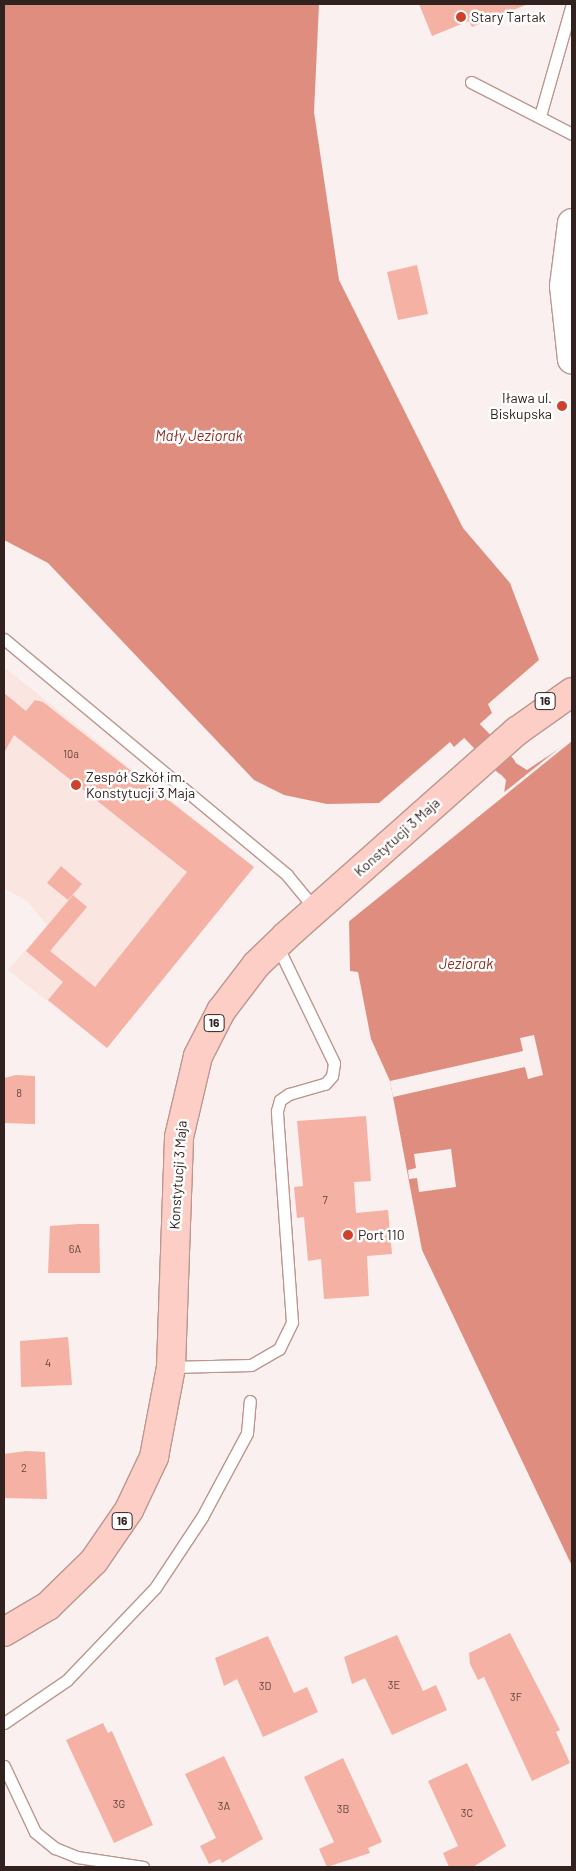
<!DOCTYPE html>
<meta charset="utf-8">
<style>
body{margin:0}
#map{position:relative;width:576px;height:1871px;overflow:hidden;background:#f9f0ef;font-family:Barlow,sans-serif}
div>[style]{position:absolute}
.built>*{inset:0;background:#fae5e1}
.water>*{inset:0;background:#df8d7e}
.pier>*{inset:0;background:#f9f0ef}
.canal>*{height:21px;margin:-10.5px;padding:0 10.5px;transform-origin:10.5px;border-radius:10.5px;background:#df8d7e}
.building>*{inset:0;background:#f5b1a4}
.roads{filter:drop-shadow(1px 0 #bd968e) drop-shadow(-1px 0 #bd968e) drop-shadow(0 1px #bd968e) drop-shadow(0 -1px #bd968e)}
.service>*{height:11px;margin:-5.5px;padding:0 5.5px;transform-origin:5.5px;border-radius:5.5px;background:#fff}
.tertiary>*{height:28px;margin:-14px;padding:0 14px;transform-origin:14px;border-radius:14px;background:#fff}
.primary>*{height:28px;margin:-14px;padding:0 14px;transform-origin:14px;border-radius:14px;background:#fdcec5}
.dots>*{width:14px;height:14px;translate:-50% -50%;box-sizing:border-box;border:2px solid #fff;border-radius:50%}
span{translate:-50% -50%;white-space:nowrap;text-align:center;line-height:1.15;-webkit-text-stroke:5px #fff;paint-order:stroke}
.number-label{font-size:11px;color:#634640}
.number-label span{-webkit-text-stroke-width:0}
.shield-label span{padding:1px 4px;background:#fff;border:1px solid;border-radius:4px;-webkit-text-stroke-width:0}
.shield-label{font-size:12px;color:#32221f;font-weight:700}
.poi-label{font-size:14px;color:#32221f}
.left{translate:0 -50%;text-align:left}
.right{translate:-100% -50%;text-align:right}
.street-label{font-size:14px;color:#32221f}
.water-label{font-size:15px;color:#8e2d1f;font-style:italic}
.frame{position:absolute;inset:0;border:5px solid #32221f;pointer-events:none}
</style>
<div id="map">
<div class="built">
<i style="clip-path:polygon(4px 667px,254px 867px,107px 1048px,8px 970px,47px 925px,28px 902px,4px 888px)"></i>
</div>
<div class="water">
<i style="clip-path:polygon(4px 4px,319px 4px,314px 112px,339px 280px,463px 528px,510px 583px,539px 660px,488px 704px,492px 713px,454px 747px,450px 742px,379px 803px,327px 804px,284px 795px,254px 780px,48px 563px,4px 540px)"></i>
<i style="clip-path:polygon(572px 740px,572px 1566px,422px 1250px,390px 1081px,371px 1039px,358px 972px,350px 971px,349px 919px,504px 794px,506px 780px,498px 771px,511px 760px,527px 770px)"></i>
</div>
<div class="pier">
<i style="clip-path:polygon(572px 738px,572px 741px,347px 923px,348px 917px)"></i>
<i style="clip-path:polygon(509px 758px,515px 760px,499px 775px,496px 769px)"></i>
<i style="clip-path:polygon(534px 1035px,543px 1075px,528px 1079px,525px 1067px,393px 1097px,390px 1081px,523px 1051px,520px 1038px)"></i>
<i style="clip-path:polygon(451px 1149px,456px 1187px,419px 1192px,417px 1178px,409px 1179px,408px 1170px,416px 1168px,414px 1154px)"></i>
</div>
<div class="canal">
<i style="left:472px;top:731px;width:47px;rotate:45.9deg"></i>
</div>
<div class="building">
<i style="clip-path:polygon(419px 4px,528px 4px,472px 27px,469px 21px,432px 36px)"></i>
<i style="clip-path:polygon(417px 265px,428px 314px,398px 320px,387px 272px)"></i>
<i style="clip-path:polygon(4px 693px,26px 711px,35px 700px,43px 702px,254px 867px,107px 1048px,48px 1000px,63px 982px,26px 951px,73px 895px,87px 907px,50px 951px,95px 987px,187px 872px,14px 735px,4px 753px)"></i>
<i style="clip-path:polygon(61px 866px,82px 884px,68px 900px,47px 883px)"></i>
<i style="clip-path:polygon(16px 1075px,35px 1076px,35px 1124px,4px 1123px,4px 1078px)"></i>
<i style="clip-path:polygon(366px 1116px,371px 1181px,354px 1182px,356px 1213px,388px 1210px,392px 1254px,367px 1256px,369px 1296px,324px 1299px,321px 1259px,308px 1261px,304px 1217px,297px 1218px,294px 1187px,303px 1186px,297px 1121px)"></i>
<i style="clip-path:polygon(79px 1224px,99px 1224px,100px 1273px,48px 1273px,50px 1226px)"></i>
<i style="clip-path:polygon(68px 1337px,72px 1385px,21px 1387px,20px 1341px)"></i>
<i style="clip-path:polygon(26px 1451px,45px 1452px,47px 1499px,4px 1498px,4px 1454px)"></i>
<i style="clip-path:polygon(510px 1633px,560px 1730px,556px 1732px,570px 1763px,532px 1781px,484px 1677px,478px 1680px,470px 1664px,469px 1653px)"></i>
<i style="clip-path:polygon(397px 1635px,423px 1691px,436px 1685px,447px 1710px,392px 1735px,365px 1678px,352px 1684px,344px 1657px)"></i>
<i style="clip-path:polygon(268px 1636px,294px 1693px,307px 1687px,318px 1712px,263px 1737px,237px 1679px,224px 1686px,215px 1658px)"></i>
<i style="clip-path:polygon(103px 1723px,108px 1733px,112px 1731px,153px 1825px,114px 1843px,66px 1740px)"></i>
<i style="clip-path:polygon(224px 1756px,263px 1839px,222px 1863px,220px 1859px,209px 1864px,200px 1846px,216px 1838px,185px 1774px)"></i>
<i style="clip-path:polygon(343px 1758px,382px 1842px,368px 1848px,370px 1853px,327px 1867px,319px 1849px,334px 1842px,304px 1777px)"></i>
<i style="clip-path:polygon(467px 1763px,506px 1846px,473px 1867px,449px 1867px,443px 1853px,458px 1846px,428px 1781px)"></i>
</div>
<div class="roads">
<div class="service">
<i style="left:471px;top:82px;width:114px;rotate:27.2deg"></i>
<i style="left:540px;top:116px;width:116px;rotate:-74.1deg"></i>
<i style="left:4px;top:639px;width:368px;rotate:39.8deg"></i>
<i style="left:287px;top:875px;width:45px;rotate:50.4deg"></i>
<i style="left:171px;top:1367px;width:80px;rotate:-1.4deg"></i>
<i style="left:251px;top:1365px;width:32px;rotate:-30deg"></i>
<i style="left:279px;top:1349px;width:30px;rotate:-64deg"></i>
<i style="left:292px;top:1322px;width:212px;rotate:-94.1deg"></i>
<i style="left:277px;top:1111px;width:11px;rotate:-75deg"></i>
<i style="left:280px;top:1100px;width:11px;rotate:-34deg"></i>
<i style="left:289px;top:1094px;width:37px;rotate:-16deg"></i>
<i style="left:325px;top:1084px;width:11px;rotate:-49deg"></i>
<i style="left:332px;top:1076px;width:13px;rotate:-81deg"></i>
<i style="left:334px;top:1063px;width:131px;rotate:-115.8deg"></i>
<i style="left:4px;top:1723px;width:76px;rotate:-34.3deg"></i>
<i style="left:67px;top:1680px;width:127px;rotate:-46.3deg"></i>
<i style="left:155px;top:1588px;width:85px;rotate:-56.5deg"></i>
<i style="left:202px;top:1517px;width:95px;rotate:-61.8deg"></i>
<i style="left:247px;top:1433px;width:32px;rotate:-85deg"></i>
<i style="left:4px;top:1766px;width:73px;rotate:64.8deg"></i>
<i style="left:35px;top:1832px;width:26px;rotate:39deg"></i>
<i style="left:55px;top:1848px;width:24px;rotate:22deg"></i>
<i style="left:77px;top:1857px;width:67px;rotate:8.6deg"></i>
</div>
<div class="tertiary">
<i style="left:572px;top:223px;width:64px;rotate:97.2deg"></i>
<i style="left:564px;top:286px;width:74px;rotate:83.8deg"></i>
</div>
<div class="primary">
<i style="left:4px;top:1632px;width:51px;rotate:-30.6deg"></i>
<i style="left:48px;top:1606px;width:64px;rotate:-44.4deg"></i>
<i style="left:94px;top:1561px;width:62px;rotate:-55.5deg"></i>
<i style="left:129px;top:1510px;width:59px;rotate:-64.7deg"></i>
<i style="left:154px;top:1457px;width:92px;rotate:-79.3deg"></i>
<i style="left:171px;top:1367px;width:230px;rotate:-88deg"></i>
<i style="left:179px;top:1137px;width:83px;rotate:-76.8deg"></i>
<i style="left:198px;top:1056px;width:51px;rotate:-62.9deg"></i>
<i style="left:221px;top:1011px;width:58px;rotate:-52.7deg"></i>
<i style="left:256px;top:965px;width:42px;rotate:-44deg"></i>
<i style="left:286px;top:936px;width:309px;rotate:-41.6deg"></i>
<i style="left:517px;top:731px;width:67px;rotate:-35.3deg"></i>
</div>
</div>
<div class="dots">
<i style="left:461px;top:17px;background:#ce412d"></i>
<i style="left:562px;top:406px;background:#ce412d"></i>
<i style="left:76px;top:785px;background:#ce412d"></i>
<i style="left:348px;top:1235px;background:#ce412d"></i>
</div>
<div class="number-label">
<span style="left:71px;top:754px">10a</span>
<span style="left:19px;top:1093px">8</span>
<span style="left:325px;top:1200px">7</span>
<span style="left:75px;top:1249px">6A</span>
<span style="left:48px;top:1363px">4</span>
<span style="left:24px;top:1468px">2</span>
<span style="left:394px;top:1685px">3E</span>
<span style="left:265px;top:1686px">3D</span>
<span style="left:516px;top:1697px">3F</span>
<span style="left:119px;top:1804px">3G</span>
<span style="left:224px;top:1806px">3A</span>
<span style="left:343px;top:1809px">3B</span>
<span style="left:467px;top:1813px">3C</span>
</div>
<div class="shield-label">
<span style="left:545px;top:701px">16</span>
<span style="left:214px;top:1023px">16</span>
<span style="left:122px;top:1521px">16</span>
</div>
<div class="poi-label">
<span class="left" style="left:471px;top:17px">Stary Tartak</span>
<span class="right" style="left:552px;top:406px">Iława ul.<br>Biskupska</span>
<span class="left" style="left:86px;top:785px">Zespół Szkół im.<br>Konstytucji 3 Maja</span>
<span class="left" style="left:358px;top:1235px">Port 110</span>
</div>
<div class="street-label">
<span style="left:397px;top:837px;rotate:-42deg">Konstytucji 3 Maja</span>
<span style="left:178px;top:1175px;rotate:-86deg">Konstytucji 3 Maja</span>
</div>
<div class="water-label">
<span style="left:199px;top:436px">Mały Jeziorak</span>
<span style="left:466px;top:964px">Jeziorak</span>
</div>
<div class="frame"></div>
</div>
